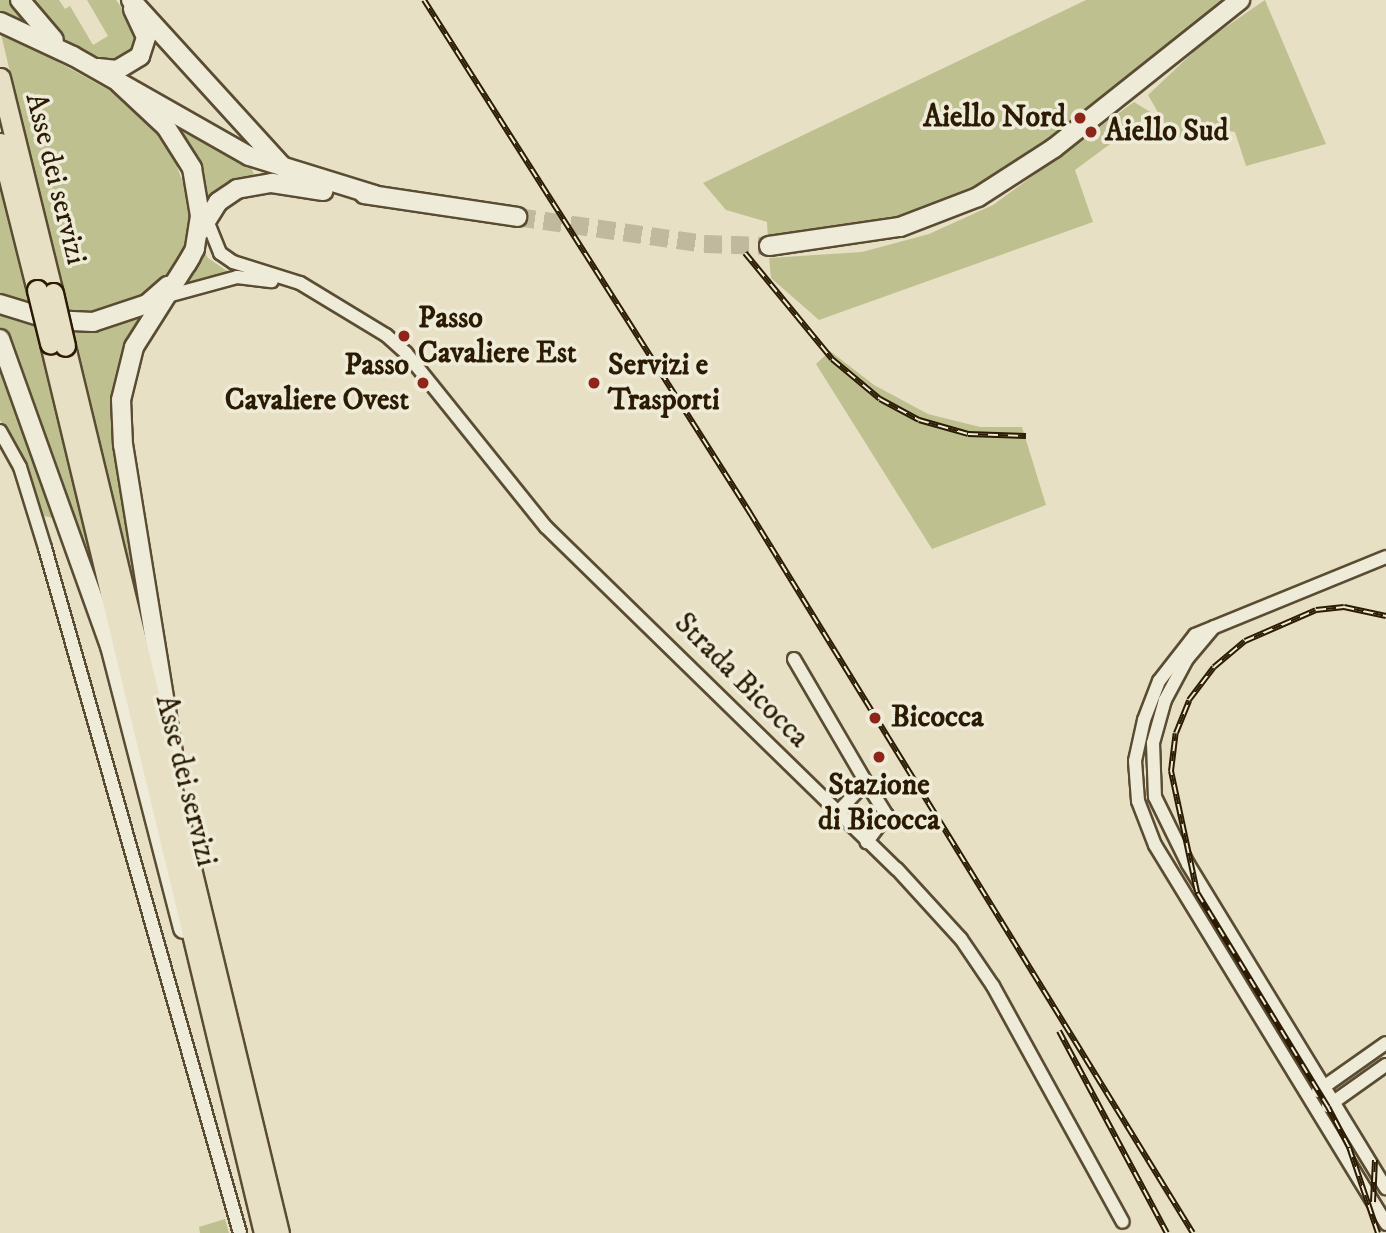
<!DOCTYPE html>
<style>
body{margin:0}
#map{position:relative;width:1386px;height:1233px;overflow:hidden;background:#e7e0c4;font-family:"IM FELL DW Pica",serif}
div>[style]{position:absolute}
.green>*{inset:0;background:#bec08f}
.secondary-tunnel>*{height:18px;margin-top:-9px;transform-origin:0;background:repeating-linear-gradient(90deg,#c1b99d 0 18px,transparent 0 27px)}
.roads{filter:drop-shadow(2px 0 #5a4c32) drop-shadow(-2px 0 #5a4c32) drop-shadow(0 2px #5a4c32) drop-shadow(0 -2px #5a4c32)}
.minor>*{height:12px;margin:-6px;padding:0 6px;transform-origin:6px;border-radius:6px;background:#efebd9}
.secondary>*{height:18px;margin:-9px;padding:0 9px;transform-origin:9px;border-radius:9px;background:#efebd9}
.primary>*{height:19px;margin:-9.5px;padding:0 9.5px;transform-origin:9.5px;border-radius:9.5px;background:#e7e0c4}
.rail>*{height:6px;margin-top:-3px;transform-origin:0;background:repeating-linear-gradient(90deg,#efebd9 0 10px,#2b1b02 0 20px);box-sizing:border-box;border-block:2px solid #2b1b02}
.bridges{filter:drop-shadow(2px 0 #2b1b02) drop-shadow(-2px 0 #2b1b02) drop-shadow(0 2px #2b1b02) drop-shadow(0 -2px #2b1b02)}
.primary-bridge>*{height:19px;margin:-9.5px;padding:0 9.5px;transform-origin:9.5px;border-radius:9.5px;background:#e7e0c4}
.dots>*{width:19px;height:19px;translate:-50% -50%;box-sizing:border-box;border:4px solid #efebd9;border-radius:50%}
span{translate:-50% -50%;white-space:nowrap;text-align:center;line-height:1.15;-webkit-text-stroke:7px #efebd9;paint-order:stroke}
.poi-label{font-size:30px;color:#2b1b02;font-weight:700}
.right{translate:-100% -50%;text-align:right}
.left{translate:0 -50%;text-align:left}
.street-label{font-size:30px;color:#2b1b02}
</style>
<div id="map">
<div class="green">
<i style="clip-path:polygon(0 0,12px 0,34px 31px,0 14px)"></i>
<i style="clip-path:polygon(26px 0,59px 0,65px 9px,70px 6px,93px 45px,108px 36px,87px 0,116px 0,140px 33px,135px 54px,107px 64px,61px 37px)"></i>
<i style="clip-path:polygon(1086px 0,1223px 0,1050px 141px,973px 191px,909px 217px,768px 241px,767px 222px,726px 210px,703px 183px)"></i>
<i style="clip-path:polygon(1265px 0,1326px 144px,1246px 166px,1235px 132px,1201px 126px,1174px 140px,1148px 95px,1204px 42px)"></i>
<i style="clip-path:polygon(0 30px,116px 94px,163px 137px,180px 165px,177px 167px,191px 203px,187px 241px,164px 282px,144px 297px,118px 310px,84px 315px,42px 310px,0 296px,0 178px,26px 287px,63px 295px)"></i>
<i style="clip-path:polygon(1134px 102px,1152px 113px,1075px 170px,1093px 222px,819px 320px,771px 278px,769px 258px,862px 252px,929px 234px,993px 205px)"></i>
<i style="clip-path:polygon(178px 130px,250px 165px,256px 179px,220px 190px,206px 203px)"></i>
<i style="clip-path:polygon(202px 246px,208px 258px,230px 273px,184px 285px)"></i>
<i style="clip-path:polygon(0 311px,90px 330px,143px 313px,118px 369px,113px 427px,148px 642px,76px 349px,39px 342px,103px 607px,0 327px)"></i>
<i style="clip-path:polygon(830px 351px,874px 385px,928px 414px,980px 427px,1022px 427px,1046px 505px,932px 549px,816px 364px)"></i>
<i style="clip-path:polygon(0 356px,7px 374px,53px 518px,44px 516px,26px 464px,0 420px)"></i>
<i style="clip-path:polygon(225px 1219px,229px 1233px,200px 1233px,199px 1227px)"></i>
</div>
<div class="secondary-tunnel">
<i style="left:517px;top:217px;width:189px;rotate:8.2deg"></i>
<i style="left:704px;top:244px;width:65px;rotate:1.8deg"></i>
</div>
<div class="roads">
<div class="minor">
<i style="left:206px;top:218px;width:38px;rotate:68deg"></i>
<i style="left:220px;top:253px;width:16px;rotate:35deg"></i>
<i style="left:233px;top:262px;width:70px;rotate:17.4deg"></i>
<i style="left:300px;top:283px;width:100px;rotate:31.2deg"></i>
<i style="left:386px;top:335px;width:27px;rotate:42deg"></i>
<i style="left:406px;top:353px;width:223px;rotate:51.2deg"></i>
<i style="left:546px;top:527px;width:490px;rotate:44.3deg"></i>
<i style="left:897px;top:869px;width:95px;rotate:47.6deg"></i>
<i style="left:961px;top:939px;width:57px;rotate:55.8deg"></i>
<i style="left:993px;top:986px;width:269px;rotate:61.2deg"></i>
<i style="left:164px;top:297px;width:76px;rotate:-15.3deg"></i>
<i style="left:237px;top:277px;width:35px;rotate:7deg"></i>
<i style="left:0;top:431px;width:41px;rotate:60.9deg"></i>
<i style="left:20px;top:467px;width:85px;rotate:72.8deg"></i>
<i style="left:45px;top:548px;width:712px;rotate:74.11deg"></i>
<i style="left:1386px;top:557px;width:206px;rotate:157.8deg"></i>
<i style="left:1195px;top:635px;width:58px;rotate:128deg"></i>
<i style="left:1159px;top:681px;width:42px;rotate:111deg"></i>
<i style="left:1144px;top:720px;width:42px;rotate:102.4deg"></i>
<i style="left:1135px;top:761px;width:40px;rotate:85.7deg"></i>
<i style="left:1138px;top:801px;width:47px;rotate:68.9deg"></i>
<i style="left:1155px;top:845px;width:444px;rotate:58.6deg"></i>
<i style="left:1214px;top:627px;width:42px;rotate:130.2deg"></i>
<i style="left:1187px;top:659px;width:47px;rotate:118.2deg"></i>
<i style="left:1165px;top:700px;width:45px;rotate:105.6deg"></i>
<i style="left:1153px;top:743px;width:54px;rotate:87.9deg"></i>
<i style="left:1155px;top:797px;width:75px;rotate:63.8deg"></i>
<i style="left:1188px;top:864px;width:380px;rotate:58.6deg"></i>
<i style="left:794px;top:659px;width:143px;rotate:59.7deg"></i>
<i style="left:837px;top:813px;width:42px;rotate:-46.9deg"></i>
<i style="left:866px;top:782px;width:39px;rotate:58deg"></i>
<i style="left:887px;top:815px;width:34px;rotate:127deg"></i>
<i style="left:1318px;top:1091px;width:83px;rotate:-35.2deg"></i>
<i style="left:1328px;top:1106px;width:71px;rotate:-35.3deg"></i>
</div>
<div class="secondary">
<i style="left:20px;top:0;width:52px;rotate:49.6deg"></i>
<i style="left:131px;top:0;width:227px;rotate:47.7deg"></i>
<i style="left:0;top:22px;width:81px;rotate:25deg"></i>
<i style="left:73px;top:56px;width:202px;rotate:29.6deg"></i>
<i style="left:249px;top:156px;width:132px;rotate:17.2deg"></i>
<i style="left:98px;top:68px;width:19px;rotate:6deg"></i>
<i style="left:117px;top:70px;width:27px;rotate:-31deg"></i>
<i style="left:140px;top:56px;width:20px;rotate:-72deg"></i>
<i style="left:146px;top:37px;width:31px;rotate:-115deg"></i>
<i style="left:119px;top:83px;width:64px;rotate:43.1deg"></i>
<i style="left:166px;top:127px;width:49px;rotate:57.6deg"></i>
<i style="left:192px;top:168px;width:49px;rotate:80.5deg"></i>
<i style="left:200px;top:216px;width:33px;rotate:99deg"></i>
<i style="left:195px;top:249px;width:18px;rotate:119deg"></i>
<i style="left:364px;top:194px;width:155px;rotate:8.5deg"></i>
<i style="left:200px;top:231px;width:34px;rotate:-58deg"></i>
<i style="left:218px;top:202px;width:23px;rotate:-34deg"></i>
<i style="left:237px;top:189px;width:36px;rotate:-10deg"></i>
<i style="left:272px;top:183px;width:52px;rotate:8.9deg"></i>
<i style="left:769px;top:246px;width:132px;rotate:-8.3deg"></i>
<i style="left:900px;top:227px;width:84px;rotate:-21deg"></i>
<i style="left:978px;top:197px;width:90px;rotate:-32.8deg"></i>
<i style="left:1054px;top:148px;width:238px;rotate:-38.5deg"></i>
<i style="left:0;top:304px;width:54px;rotate:17.1deg"></i>
<i style="left:52px;top:320px;width:41px;rotate:2.8deg"></i>
<i style="left:93px;top:322px;width:57px;rotate:-18.4deg"></i>
<i style="left:147px;top:304px;width:28px;rotate:-41deg"></i>
<i style="left:0;top:339px;width:326px;rotate:70.3deg"></i>
<i style="left:110px;top:646px;width:292px;rotate:75.5deg"></i>
<i style="left:174px;top:759px;width:318px;rotate:-99.2deg"></i>
<i style="left:123px;top:445px;width:45px;rotate:-92.5deg"></i>
<i style="left:121px;top:400px;width:55px;rotate:-76.2deg"></i>
<i style="left:134px;top:347px;width:107px;rotate:-57.7deg"></i>
</div>
<div class="primary">
<i style="left:0;top:78px;width:221px;rotate:76.2deg"></i>
<i style="left:0;top:143px;width:152px;rotate:75.9deg"></i>
<i style="left:50px;top:343px;width:915px;rotate:76.48deg"></i>
<i style="left:65px;top:346px;width:912px;rotate:76.44deg"></i>
</div>
</div>
<div class="rail">
<i style="left:424px;top:0;width:608px;rotate:57.56deg"></i>
<i style="left:750px;top:513px;width:845px;rotate:58.4deg"></i>
<i style="left:745px;top:253px;width:137px;rotate:50.6deg"></i>
<i style="left:832px;top:359px;width:62px;rotate:39.8deg"></i>
<i style="left:880px;top:399px;width:44px;rotate:28.3deg"></i>
<i style="left:919px;top:420px;width:51px;rotate:15.9deg"></i>
<i style="left:968px;top:434px;width:58px;rotate:2deg"></i>
<i style="left:1059px;top:1031px;width:229px;rotate:61.9deg"></i>
<i style="left:1373px;top:1202px;width:42px;rotate:-87.3deg"></i>
<i style="left:1378px;top:1233px;width:91px;rotate:-108.6deg"></i>
<i style="left:1349px;top:1147px;width:45px;rotate:-117.7deg"></i>
<i style="left:1328px;top:1107px;width:252px;rotate:-121.4deg"></i>
<i style="left:1197px;top:892px;width:124px;rotate:-102.1deg"></i>
<i style="left:1171px;top:771px;width:38px;rotate:-83deg"></i>
<i style="left:1176px;top:733px;width:35px;rotate:-68deg"></i>
<i style="left:1189px;top:700px;width:41px;rotate:-52.9deg"></i>
<i style="left:1214px;top:667px;width:40px;rotate:-40deg"></i>
<i style="left:1245px;top:641px;width:77px;rotate:-23.6deg"></i>
<i style="left:1316px;top:610px;width:28px;rotate:-6deg"></i>
<i style="left:1344px;top:607px;width:43px;rotate:12.1deg"></i>
</div>
<div class="bridges">
<div class="primary-bridge">
<i style="left:37px;top:290px;width:55px;rotate:76.2deg"></i>
<i style="left:53px;top:293px;width:54px;rotate:77.2deg"></i>
</div>
</div>
<div class="dots">
<i style="left:1080px;top:118px;background:#8f2418"></i>
<i style="left:1091px;top:132px;background:#8f2418"></i>
<i style="left:404px;top:336px;background:#8f2418"></i>
<i style="left:423px;top:383px;background:#8f2418"></i>
<i style="left:594px;top:383px;background:#8f2418"></i>
<i style="left:875px;top:718px;background:#8f2418"></i>
<i style="left:879px;top:757px;background:#8f2418"></i>
</div>
<div class="poi-label">
<span class="right" style="left:1066px;top:118px">Aiello Nord</span>
<span class="left" style="left:1105px;top:132px">Aiello Sud</span>
<span class="left" style="left:418px;top:336px">Passo<br>Cavaliere Est</span>
<span class="right" style="left:409px;top:383px">Passo<br>Cavaliere Ovest</span>
<span class="left" style="left:608px;top:383px">Servizi e<br>Trasporti</span>
<span class="left" style="left:891px;top:718px">Bicocca</span>
<span style="left:879px;top:803px">Stazione<br>di Bicocca</span>
</div>
<div class="street-label">
<span style="left:55px;top:179px;rotate:76deg">Asse dei servizi</span>
<span style="left:741px;top:681px;rotate:45deg">Strada Bicocca</span>
<span style="left:185px;top:781px;rotate:76deg">Asse dei servizi</span>
</div>
</div>
